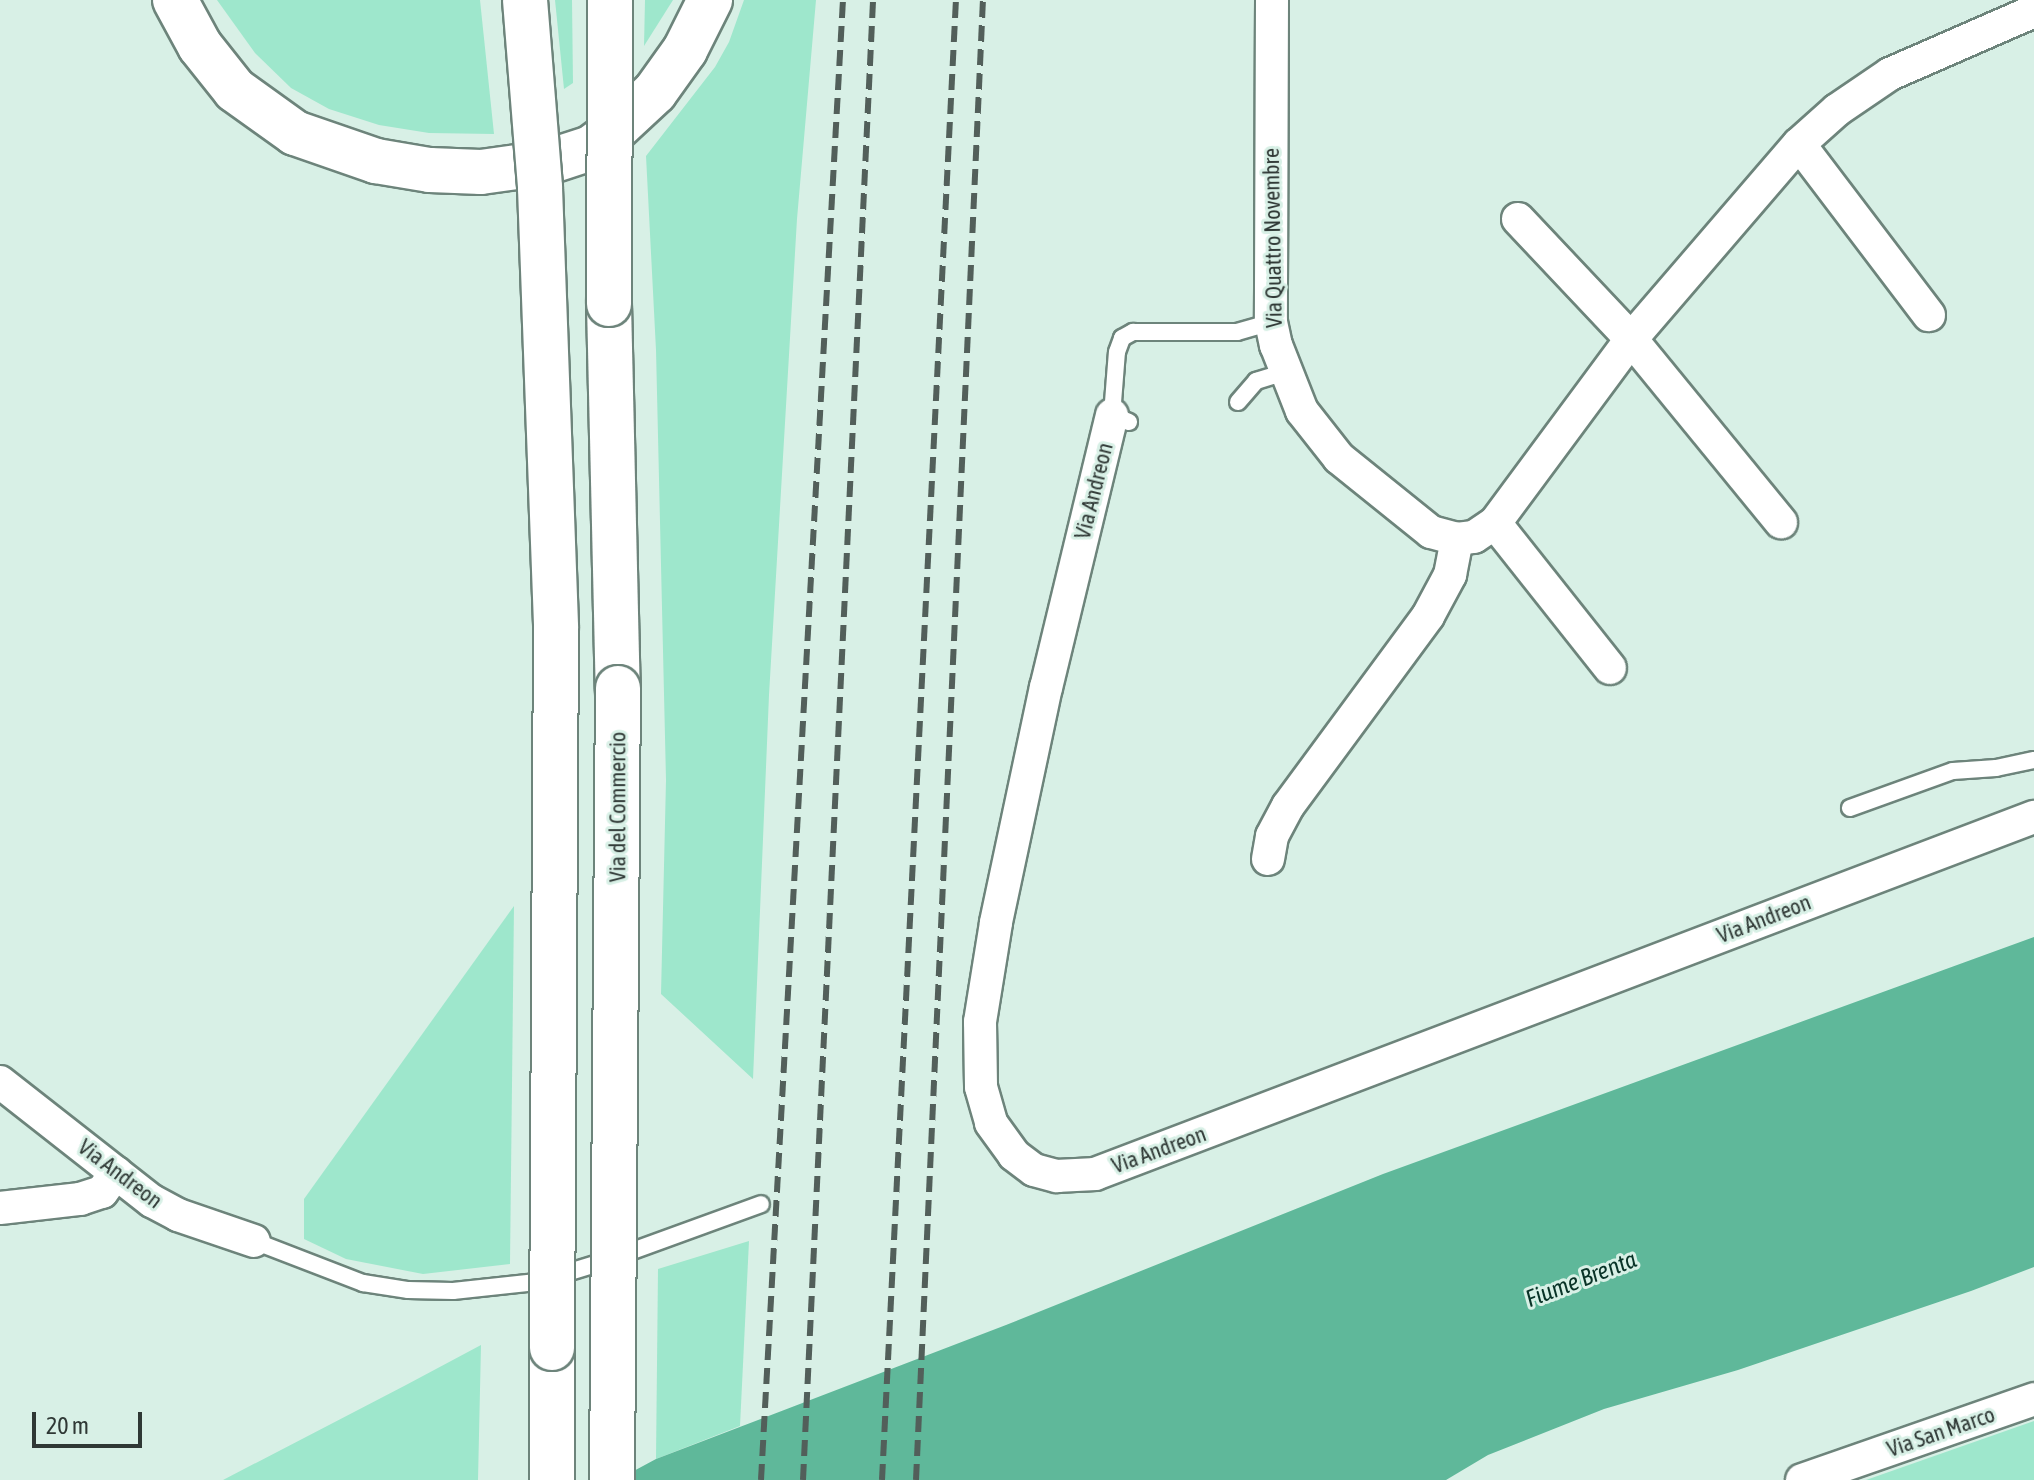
<!DOCTYPE html>
<style>
body{margin:0}
#map{position:relative;width:2034px;height:1480px;overflow:hidden;background:#d8f0e6;font-family:"Asap Condensed",sans-serif}
div>[style]{position:absolute}
.green>*{inset:0;background:#9ee7cc}
.water>*{inset:0;background:#5fb89a}
.roads{filter:drop-shadow(2px 0 #6d847b) drop-shadow(-2px 0 #6d847b) drop-shadow(0 2px #6d847b) drop-shadow(0 -2px #6d847b)}
.lane>*{height:16px;margin:-8px;padding:0 8px;transform-origin:8px;border-radius:8px;background:#fff}
.street>*{height:32px;margin:-16px;padding:0 16px;transform-origin:16px;border-radius:16px;background:#fff}
.primary>*{height:44px;margin:-22px;padding:0 22px;transform-origin:22px;border-radius:22px;background:#fff}
.highway>*{height:44px;margin:-22px;padding:0 22px;transform-origin:22px;border-radius:22px;background:#fff}
.rail>*{height:6px;margin-top:-3px;transform-origin:0;background:repeating-linear-gradient(90deg,#525f5a 0 16px,transparent 0 24px)}
.bridges{filter:drop-shadow(2px 0 #6d847b) drop-shadow(-2px 0 #6d847b) drop-shadow(0 2px #6d847b) drop-shadow(0 -2px #6d847b)}
.highway-bridge>*{height:44px;margin:-22px;padding:0 22px;transform-origin:22px;border-radius:22px;background:#fff}
span{translate:-50% -50%;white-space:nowrap;text-align:center;line-height:1.15;-webkit-text-stroke:6px #d8f0e6;paint-order:stroke}
.street-label{font-size:22px;color:#2f3835}
.water-label{font-size:24px;color:#093327;font-style:italic}
.scale{position:absolute;left:32px;top:1412px;width:110px;height:36px;box-sizing:border-box;border:4px solid #2f3835;border-top:0;padding-left:10px;font-size:24px;line-height:28px;white-space:nowrap;color:#2f3835;-webkit-text-stroke:6px #d8f0e6;paint-order:stroke}
</style>
<div id="map">
<div class="green">
<i style="clip-path:polygon(217px 0,480px 0,494px 134px,429px 133px,379px 125px,329px 109px,291px 88px,255px 53px)"></i>
<i style="clip-path:polygon(555px 0,572px 0,573px 83px,564px 89px)"></i>
<i style="clip-path:polygon(645px 0,673px 0,644px 46px)"></i>
<i style="clip-path:polygon(744px 0,816px 0,797px 219px,769px 695px,753px 1079px,661px 994px,666px 780px,656px 350px,646px 156px,715px 67px,729px 42px)"></i>
<i style="clip-path:polygon(514px 906px,510px 1264px,423px 1274px,346px 1259px,304px 1239px,304px 1199px)"></i>
<i style="clip-path:polygon(749px 1241px,740px 1426px,656px 1459px,658px 1269px)"></i>
<i style="clip-path:polygon(481px 1345px,478px 1480px,223px 1480px,406px 1385px)"></i>
<i style="clip-path:polygon(2034px 1421px,2034px 1480px,1866px 1480px)"></i>
</div>
<div class="water">
<i style="clip-path:polygon(2034px 937px,2034px 1267px,1971px 1291px,1738px 1370px,1604px 1409px,1488px 1455px,1446px 1480px,617px 1480px,656px 1459px,1006px 1325px,1383px 1174px)"></i>
</div>
<div class="roads">
<div class="lane">
<i style="left:1238px;top:402px;width:28px;rotate:-49deg"></i>
<i style="left:1256px;top:381px;width:31px;rotate:-17deg"></i>
<i style="left:1129px;top:422px;width:18px;rotate:-158deg"></i>
<i style="left:1112px;top:415px;width:63px;rotate:-85.5deg"></i>
<i style="left:1117px;top:352px;width:15px;rotate:-70deg"></i>
<i style="left:1122px;top:338px;width:13px;rotate:-29deg"></i>
<i style="left:1133px;top:332px;width:104px"></i>
<i style="left:1237px;top:332px;width:35px;rotate:-16deg"></i>
<i style="left:1850px;top:808px;width:109px;rotate:-19.8deg"></i>
<i style="left:1953px;top:771px;width:43px;rotate:-4deg"></i>
<i style="left:1996px;top:768px;width:39px;rotate:-12deg"></i>
<i style="left:254px;top:1241px;width:117px;rotate:21.1deg"></i>
<i style="left:363px;top:1283px;width:46px;rotate:8.8deg"></i>
<i style="left:408px;top:1290px;width:45px;rotate:1.3deg"></i>
<i style="left:453px;top:1291px;width:84px;rotate:-6.1deg"></i>
<i style="left:537px;top:1282px;width:68px;rotate:-17.1deg"></i>
<i style="left:602px;top:1262px;width:169px;rotate:-20deg"></i>
</div>
<div class="street">
<i style="left:1272px;top:0;width:322px;rotate:90.2deg"></i>
<i style="left:1271px;top:322px;width:24px;rotate:78deg"></i>
<i style="left:1276px;top:345px;width:71px;rotate:68.5deg"></i>
<i style="left:1302px;top:411px;width:60px;rotate:51.8deg"></i>
<i style="left:1339px;top:458px;width:118px;rotate:38.8deg"></i>
<i style="left:1431px;top:532px;width:27px;rotate:15deg"></i>
<i style="left:1457px;top:539px;width:17px;rotate:-7deg"></i>
<i style="left:1474px;top:537px;width:25px;rotate:-34deg"></i>
<i style="left:1495px;top:523px;width:229px;rotate:-53.5deg"></i>
<i style="left:1631px;top:339px;width:257px;rotate:-49.3deg"></i>
<i style="left:1799px;top:144px;width:51px;rotate:-41.8deg"></i>
<i style="left:1837px;top:110px;width:64px;rotate:-34.2deg"></i>
<i style="left:1890px;top:74px;width:157px;rotate:-23.6deg"></i>
<i style="left:1799px;top:144px;width:215px;rotate:52.8deg"></i>
<i style="left:1518px;top:219px;width:165px;rotate:46.7deg"></i>
<i style="left:1631px;top:339px;width:237px;rotate:50.7deg"></i>
<i style="left:1112px;top:415px;width:280px;rotate:103.6deg"></i>
<i style="left:1046px;top:687px;width:241px;rotate:102deg"></i>
<i style="left:996px;top:923px;width:100px;rotate:99.2deg"></i>
<i style="left:980px;top:1022px;width:65px;rotate:89.1deg"></i>
<i style="left:981px;top:1087px;width:37px;rotate:74deg"></i>
<i style="left:991px;top:1123px;width:39px;rotate:54deg"></i>
<i style="left:1014px;top:1155px;width:25px;rotate:37deg"></i>
<i style="left:1034px;top:1170px;width:24px;rotate:15deg"></i>
<i style="left:1057px;top:1176px;width:38px;rotate:-3deg"></i>
<i style="left:1095px;top:1174px;width:1005px;rotate:-20.82deg"></i>
<i style="left:1495px;top:523px;width:185px;rotate:51.6deg"></i>
<i style="left:1268px;top:859px;width:23px;rotate:-80deg"></i>
<i style="left:1272px;top:836px;width:34px;rotate:-62deg"></i>
<i style="left:1288px;top:806px;width:236px;rotate:-53.6deg"></i>
<i style="left:1428px;top:616px;width:47px;rotate:-61.8deg"></i>
<i style="left:1450px;top:575px;width:37px;rotate:-79deg"></i>
<i style="left:0;top:1082px;width:193px;rotate:38.1deg"></i>
<i style="left:152px;top:1201px;width:30px;rotate:28deg"></i>
<i style="left:178px;top:1215px;width:80px;rotate:18.9deg"></i>
<i style="left:0;top:1208px;width:81px;rotate:-6.4deg"></i>
<i style="left:80px;top:1199px;width:23px;rotate:-18deg"></i>
<i style="left:102px;top:1192px;width:24px;rotate:-54deg"></i>
<i style="left:1802px;top:1480px;width:246px;rotate:-19.2deg"></i>
</div>
<div class="primary">
<i style="left:175px;top:0;width:52px;rotate:61.5deg"></i>
<i style="left:200px;top:46px;width:56px;rotate:51.5deg"></i>
<i style="left:235px;top:90px;width:74px;rotate:35.6deg"></i>
<i style="left:295px;top:133px;width:86px;rotate:19.1deg"></i>
<i style="left:376px;top:161px;width:55px;rotate:9.5deg"></i>
<i style="left:430px;top:170px;width:51px;rotate:2.2deg"></i>
<i style="left:481px;top:172px;width:65px;rotate:-8deg"></i>
<i style="left:545px;top:163px;width:48px;rotate:-18.1deg"></i>
<i style="left:591px;top:148px;width:25px;rotate:-37deg"></i>
<i style="left:611px;top:133px;width:60px;rotate:-43deg"></i>
<i style="left:655px;top:92px;width:52px;rotate:-54.5deg"></i>
<i style="left:685px;top:50px;width:56px;rotate:-63.4deg"></i>
</div>
<div class="highway">
<i style="left:609px;top:304px;width:384px;rotate:88.7deg"></i>
<i style="left:552px;top:1480px;width:132px;rotate:-90deg"></i>
</div>
</div>
<div class="rail">
<i style="left:761px;top:1480px;width:1482px;rotate:-86.83deg"></i>
<i style="left:803px;top:1480px;width:1482px;rotate:-87.29deg"></i>
<i style="left:882px;top:1480px;width:1482px;rotate:-87.14deg"></i>
<i style="left:916px;top:1480px;width:1482px;rotate:-87.41deg"></i>
</div>
<div class="bridges">
<div class="highway-bridge">
<i style="left:525px;top:0;width:189px;rotate:85.4deg"></i>
<i style="left:540px;top:188px;width:440px;rotate:87.9deg"></i>
<i style="left:556px;top:628px;width:720px;rotate:90.32deg"></i>
<i style="left:609px;top:304px;width:304px;rotate:-89.8deg"></i>
<i style="left:612px;top:1480px;width:792px;rotate:-89.57deg"></i>
</div>
</div>
<div class="street-label">
<span style="left:1273px;top:238px;rotate:-91deg">Via Quattro Novembre</span>
<span style="left:1094px;top:491px;rotate:-76deg">Via Andreon</span>
<span style="left:618px;top:807px;rotate:-90deg">Via del Commercio</span>
<span style="left:1764px;top:919px;rotate:-21deg">Via Andreon</span>
<span style="left:1159px;top:1150px;rotate:-20deg">Via Andreon</span>
<span style="left:120px;top:1174px;rotate:37deg">Via Andreon</span>
<span style="left:1941px;top:1432px;rotate:-19deg">Via San Marco</span>
</div>
<div class="water-label">
<span style="left:1581px;top:1279px;rotate:-21deg">Fiume Brenta</span>
</div>
<div class="scale">20 m</div>
</div>
